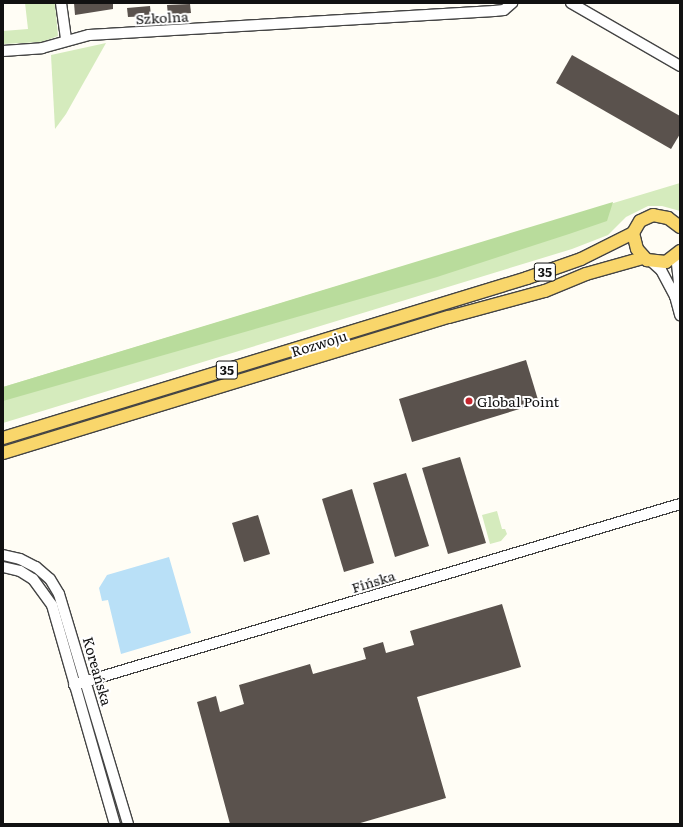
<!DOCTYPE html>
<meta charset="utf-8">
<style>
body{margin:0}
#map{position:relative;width:683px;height:827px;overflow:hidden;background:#fffdf5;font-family:Literata,serif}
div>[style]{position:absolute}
.green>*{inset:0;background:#d5ebbd}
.forest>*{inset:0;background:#b9dc9c}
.water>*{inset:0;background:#b9e0f7}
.building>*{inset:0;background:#5a524d}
.roads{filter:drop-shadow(1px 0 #444) drop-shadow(-1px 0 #444) drop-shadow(0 1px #444) drop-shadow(0 -1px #444)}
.minor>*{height:10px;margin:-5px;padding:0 5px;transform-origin:5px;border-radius:5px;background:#fff}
.major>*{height:12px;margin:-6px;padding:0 6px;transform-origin:6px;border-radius:6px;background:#f9d66b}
.dots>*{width:11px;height:11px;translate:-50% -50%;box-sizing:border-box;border:2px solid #fff;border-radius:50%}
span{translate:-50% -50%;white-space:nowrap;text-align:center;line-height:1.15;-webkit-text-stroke:4px #fff;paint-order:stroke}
.shield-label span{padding:1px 3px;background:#fff;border:1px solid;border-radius:3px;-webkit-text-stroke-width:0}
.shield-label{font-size:13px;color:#111;font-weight:700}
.street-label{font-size:14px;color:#111}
.poi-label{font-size:14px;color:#111}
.left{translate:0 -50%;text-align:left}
.frame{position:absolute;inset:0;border:4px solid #111;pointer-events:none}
</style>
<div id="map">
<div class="green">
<i style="clip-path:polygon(25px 3px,55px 3px,58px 36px,42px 42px,3px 44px,3px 31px,28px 29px)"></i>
<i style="clip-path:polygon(106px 43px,66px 114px,55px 129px,51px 55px)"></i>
<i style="clip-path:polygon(680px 183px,680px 211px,662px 206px,648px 206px,626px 217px,608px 235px,572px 249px,3px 423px,3px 387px)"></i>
<i style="clip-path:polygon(497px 511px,502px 529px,505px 529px,507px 534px,501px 541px,490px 544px,482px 515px)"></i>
</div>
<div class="forest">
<i style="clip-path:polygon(613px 202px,607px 221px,569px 234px,437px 277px,3px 401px,3px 387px)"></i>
</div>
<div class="water">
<i style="clip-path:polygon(169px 557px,191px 633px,121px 654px,108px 600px,102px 601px,99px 588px,107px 575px)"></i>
</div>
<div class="building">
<i style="clip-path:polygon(74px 3px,113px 3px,113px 9px,75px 15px)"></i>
<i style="clip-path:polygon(190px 4px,191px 13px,168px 15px,167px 5px)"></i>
<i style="clip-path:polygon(150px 6px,151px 16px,128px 17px,127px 8px)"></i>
<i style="clip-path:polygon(572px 55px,680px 116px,680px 134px,671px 149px,556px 83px)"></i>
<i style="clip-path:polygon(526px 360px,539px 403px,412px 442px,399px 399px)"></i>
<i style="clip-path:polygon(460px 457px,486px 543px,448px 554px,422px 468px)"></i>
<i style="clip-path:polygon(406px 473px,429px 546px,395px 557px,373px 483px)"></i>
<i style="clip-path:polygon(352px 489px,374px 563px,344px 572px,322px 499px)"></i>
<i style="clip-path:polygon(258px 515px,270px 554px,244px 562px,232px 523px)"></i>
<i style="clip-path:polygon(502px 604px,521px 667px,417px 697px,446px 798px,357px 824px,230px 824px,197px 702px,216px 696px,220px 712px,244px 704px,239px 685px,310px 664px,313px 674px,366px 659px,363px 648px,383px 642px,386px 653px,414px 645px,410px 631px)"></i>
</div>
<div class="roads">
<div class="minor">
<i style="left:61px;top:3px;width:37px;rotate:82deg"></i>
<i style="left:571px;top:3px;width:126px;rotate:30deg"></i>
<i style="left:3px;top:51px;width:39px;rotate:-4deg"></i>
<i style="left:42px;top:48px;width:49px;rotate:-15.5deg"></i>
<i style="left:89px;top:35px;width:406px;rotate:-3.4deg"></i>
<i style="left:494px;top:11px;width:10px;rotate:-6deg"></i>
<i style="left:504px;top:10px;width:11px;rotate:-41deg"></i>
<i style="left:652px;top:262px;width:12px;rotate:42deg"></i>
<i style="left:661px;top:270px;width:30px;rotate:62deg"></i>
<i style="left:675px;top:296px;width:20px;rotate:75deg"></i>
<i style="left:675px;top:296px;width:14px;rotate:-73deg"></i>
<i style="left:679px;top:283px;width:27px;rotate:-96deg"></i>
<i style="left:3px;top:555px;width:17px;rotate:13deg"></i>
<i style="left:20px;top:559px;width:18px;rotate:27deg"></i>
<i style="left:36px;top:567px;width:18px;rotate:41deg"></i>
<i style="left:50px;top:579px;width:17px;rotate:59deg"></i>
<i style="left:59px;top:594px;width:240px;rotate:73.3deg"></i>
<i style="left:3px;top:567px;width:17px;rotate:13deg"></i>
<i style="left:20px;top:571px;width:15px;rotate:32deg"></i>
<i style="left:33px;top:579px;width:32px;rotate:54deg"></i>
<i style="left:52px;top:605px;width:228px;rotate:74deg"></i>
<i style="left:74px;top:685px;width:632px;rotate:-16.63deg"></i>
</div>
<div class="major">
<i style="left:680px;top:227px;width:15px;rotate:-143deg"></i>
<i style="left:668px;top:218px;width:15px;rotate:-169deg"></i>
<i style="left:653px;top:215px;width:14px;rotate:155deg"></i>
<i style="left:640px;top:221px;width:14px;rotate:120deg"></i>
<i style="left:633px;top:233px;width:16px;rotate:76deg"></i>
<i style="left:637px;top:249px;width:15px;rotate:48deg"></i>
<i style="left:647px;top:260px;width:19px;rotate:6deg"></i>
<i style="left:666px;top:262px;width:18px;rotate:-38deg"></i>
<i style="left:3px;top:438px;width:548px;rotate:-16.98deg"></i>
<i style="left:527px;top:278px;width:57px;rotate:-19.4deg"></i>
<i style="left:581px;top:259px;width:58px;rotate:-26.6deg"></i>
<i style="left:3px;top:453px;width:466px;rotate:-17deg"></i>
<i style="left:449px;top:317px;width:99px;rotate:-15.2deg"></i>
<i style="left:545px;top:291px;width:44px;rotate:-22.5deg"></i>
<i style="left:586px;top:274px;width:59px;rotate:-15.7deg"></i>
</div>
</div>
<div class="dots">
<i style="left:469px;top:401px;background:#c4262e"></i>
</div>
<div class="shield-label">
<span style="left:545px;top:272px">35</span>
<span style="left:227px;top:370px">35</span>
</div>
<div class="street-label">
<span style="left:162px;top:17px;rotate:-3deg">Szkolna</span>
<span style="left:319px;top:343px;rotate:-17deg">Rozwoju</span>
<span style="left:373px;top:581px;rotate:-17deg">Fińska</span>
<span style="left:98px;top:671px;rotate:74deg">Koreańska</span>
</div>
<div class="poi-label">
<span class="left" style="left:477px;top:401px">Global Point</span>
</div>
<div class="frame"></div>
</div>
